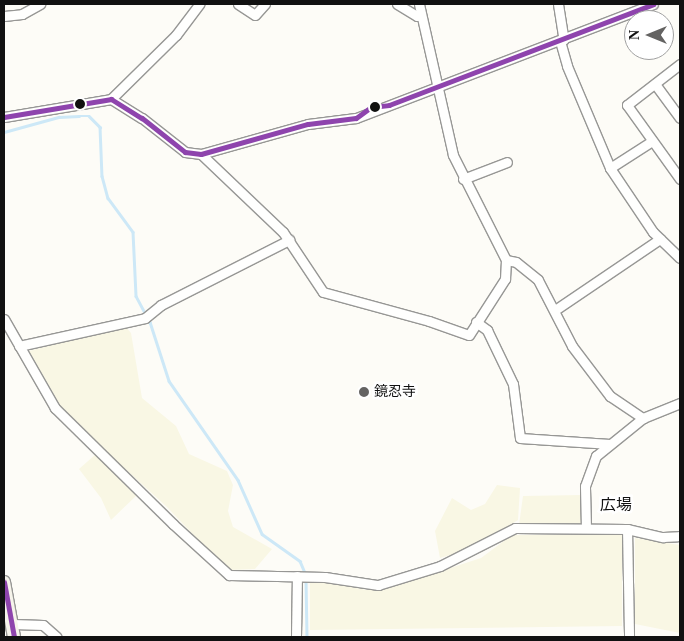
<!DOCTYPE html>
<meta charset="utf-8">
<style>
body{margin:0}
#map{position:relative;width:684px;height:641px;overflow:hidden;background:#fdfcf7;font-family:"Times New Roman","Noto Sans JP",serif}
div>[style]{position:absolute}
.farmland>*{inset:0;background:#f9f7e4}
.stream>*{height:2.5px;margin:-1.25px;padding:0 1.25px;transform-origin:1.25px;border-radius:1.25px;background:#cde8f7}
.roads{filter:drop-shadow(1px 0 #979795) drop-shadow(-1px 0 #979795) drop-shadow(0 1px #979795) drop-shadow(0 -1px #979795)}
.minor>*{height:9px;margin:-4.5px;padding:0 4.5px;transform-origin:4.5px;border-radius:4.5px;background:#fffffe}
.secondary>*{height:12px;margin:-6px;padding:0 6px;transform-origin:6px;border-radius:6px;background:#f6f4eb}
.bus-1>*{height:5px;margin:-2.5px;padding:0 2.5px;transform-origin:2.5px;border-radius:2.5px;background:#8e44ad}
.dots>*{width:14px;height:14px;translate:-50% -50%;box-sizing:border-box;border:2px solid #fff;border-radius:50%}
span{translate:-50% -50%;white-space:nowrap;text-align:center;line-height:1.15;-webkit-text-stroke:5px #fff;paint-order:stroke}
.poi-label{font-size:14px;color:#111}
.left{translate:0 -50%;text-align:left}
.quarter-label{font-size:16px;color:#111}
.frame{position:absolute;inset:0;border:5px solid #111;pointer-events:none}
.north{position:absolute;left:624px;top:10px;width:50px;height:50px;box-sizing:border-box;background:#fff;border:1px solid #a0a0a0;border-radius:50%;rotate:270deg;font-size:14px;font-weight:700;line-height:20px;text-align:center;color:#111}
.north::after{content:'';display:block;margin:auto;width:18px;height:22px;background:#646362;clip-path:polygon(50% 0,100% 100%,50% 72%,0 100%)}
</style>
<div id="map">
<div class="farmland">
<i style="clip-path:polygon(125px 326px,131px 333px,142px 398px,176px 426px,189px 454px,227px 471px,233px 485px,228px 511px,233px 527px,272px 549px,255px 569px,230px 570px,223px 566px,167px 507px,77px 425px,61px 407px,29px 351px)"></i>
<i style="clip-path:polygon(96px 454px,138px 494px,111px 520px,101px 498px,79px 469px)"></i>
<i style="clip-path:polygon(497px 485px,520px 488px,518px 520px,471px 549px,440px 558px,435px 531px,452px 498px,471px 510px,485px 504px)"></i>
<i style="clip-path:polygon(582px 495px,583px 524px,519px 525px,523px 496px)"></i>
<i style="clip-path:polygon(512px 535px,622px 535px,622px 626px,310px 630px,310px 583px,324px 582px,367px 590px,386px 589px,481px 558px)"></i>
<i style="clip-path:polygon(635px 538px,680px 545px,680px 633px,635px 624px)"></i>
</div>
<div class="stream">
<i style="left:4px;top:132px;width:57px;rotate:-15.3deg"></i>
<i style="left:59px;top:117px;width:20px;rotate:-3deg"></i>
<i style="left:79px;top:116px;width:10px"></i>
<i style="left:89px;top:116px;width:16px;rotate:45deg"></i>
<i style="left:100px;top:127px;width:49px;rotate:87.7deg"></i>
<i style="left:102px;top:176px;width:23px;rotate:75deg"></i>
<i style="left:108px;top:198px;width:42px;rotate:53.7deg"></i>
<i style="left:133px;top:232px;width:64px;rotate:87.3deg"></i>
<i style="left:136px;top:296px;width:30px;rotate:62deg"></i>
<i style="left:150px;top:322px;width:62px;rotate:72.1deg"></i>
<i style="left:169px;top:381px;width:121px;rotate:55.1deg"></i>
<i style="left:238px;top:480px;width:59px;rotate:66deg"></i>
<i style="left:262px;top:534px;width:47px;rotate:35.4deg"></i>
<i style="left:300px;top:561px;width:13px;rotate:67deg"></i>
<i style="left:306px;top:579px;width:58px;rotate:89deg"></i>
</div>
<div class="roads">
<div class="minor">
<i style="left:238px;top:4px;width:20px;rotate:33deg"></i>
<i style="left:255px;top:15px;width:15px;rotate:-48deg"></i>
<i style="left:397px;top:4px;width:23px;rotate:31deg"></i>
<i style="left:417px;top:16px;width:4px;rotate:-34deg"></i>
<i style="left:558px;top:4px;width:36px;rotate:81deg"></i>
<i style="left:4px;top:16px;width:18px;rotate:-6deg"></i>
<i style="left:22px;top:14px;width:21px;rotate:-29deg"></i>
<i style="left:560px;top:41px;width:26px;rotate:74deg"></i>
<i style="left:567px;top:66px;width:111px;rotate:67.1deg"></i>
<i style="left:610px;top:168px;width:77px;rotate:56.1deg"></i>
<i style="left:653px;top:232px;width:37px;rotate:44deg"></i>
<i style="left:680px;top:64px;width:67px;rotate:142.3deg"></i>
<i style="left:627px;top:105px;width:91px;rotate:54.4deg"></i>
<i style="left:655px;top:84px;width:42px;rotate:53.7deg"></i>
<i style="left:111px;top:99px;width:91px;rotate:-44.6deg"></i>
<i style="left:176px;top:35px;width:39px;rotate:-53deg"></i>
<i style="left:4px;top:117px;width:109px;rotate:-9.5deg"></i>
<i style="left:111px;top:99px;width:36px;rotate:32deg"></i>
<i style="left:142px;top:118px;width:55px;rotate:38.3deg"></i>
<i style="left:185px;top:152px;width:16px;rotate:7deg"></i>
<i style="left:201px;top:154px;width:111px;rotate:-15.7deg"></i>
<i style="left:308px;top:124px;width:48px;rotate:-7.1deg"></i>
<i style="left:356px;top:118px;width:318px;rotate:-21deg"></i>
<i style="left:201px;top:154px;width:113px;rotate:43.6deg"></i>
<i style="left:283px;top:232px;width:72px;rotate:56.3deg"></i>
<i style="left:323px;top:292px;width:110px;rotate:15.3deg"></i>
<i style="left:429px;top:321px;width:42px;rotate:19.3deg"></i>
<i style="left:469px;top:335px;width:67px;rotate:-57.3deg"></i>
<i style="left:505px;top:279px;width:19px;rotate:-87deg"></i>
<i style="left:506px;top:260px;width:118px;rotate:-116.8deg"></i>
<i style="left:453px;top:155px;width:155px;rotate:-102.7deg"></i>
<i style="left:610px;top:168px;width:50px;rotate:-32.7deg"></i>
<i style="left:463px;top:179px;width:47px;rotate:-21.1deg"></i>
<i style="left:506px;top:260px;width:10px;rotate:11deg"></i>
<i style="left:516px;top:262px;width:28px;rotate:39deg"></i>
<i style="left:538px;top:280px;width:74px;rotate:62.7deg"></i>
<i style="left:572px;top:346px;width:63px;rotate:52.8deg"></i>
<i style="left:610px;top:396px;width:40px;rotate:34deg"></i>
<i style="left:555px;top:310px;width:127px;rotate:-34.1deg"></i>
<i style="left:4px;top:319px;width:103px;rotate:60.2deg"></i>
<i style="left:55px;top:408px;width:165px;rotate:44.5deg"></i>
<i style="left:173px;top:524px;width:76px;rotate:42.3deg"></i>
<i style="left:229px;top:575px;width:96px;rotate:1.2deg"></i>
<i style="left:325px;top:577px;width:54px;rotate:8.6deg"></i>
<i style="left:378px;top:585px;width:65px;rotate:-17deg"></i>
<i style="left:440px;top:566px;width:84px;rotate:-26.9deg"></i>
<i style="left:515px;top:528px;width:112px;rotate:0.5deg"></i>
<i style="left:627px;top:529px;width:37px;rotate:13deg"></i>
<i style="left:663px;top:537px;width:17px;rotate:-3deg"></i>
<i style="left:476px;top:322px;width:14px;rotate:36deg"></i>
<i style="left:487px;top:330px;width:60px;rotate:64.3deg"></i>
<i style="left:513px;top:384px;width:54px;rotate:82.6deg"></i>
<i style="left:520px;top:438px;width:90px;rotate:3.8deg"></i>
<i style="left:19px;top:346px;width:129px;rotate:-12.5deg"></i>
<i style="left:145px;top:318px;width:21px;rotate:-39deg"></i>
<i style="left:161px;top:305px;width:144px;rotate:-26.9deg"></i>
<i style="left:586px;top:528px;width:42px;rotate:-91.4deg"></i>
<i style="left:585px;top:486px;width:32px;rotate:-70deg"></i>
<i style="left:596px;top:456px;width:60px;rotate:-39deg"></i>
<i style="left:643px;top:418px;width:40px;rotate:-22deg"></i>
<i style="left:627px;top:529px;width:108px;rotate:88.9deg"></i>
<i style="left:13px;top:624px;width:30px;rotate:2deg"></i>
<i style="left:43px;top:625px;width:18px;rotate:41deg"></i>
<i style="left:296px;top:637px;width:61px;rotate:-89.1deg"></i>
</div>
<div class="secondary">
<i style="left:4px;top:582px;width:56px;rotate:79.7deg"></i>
</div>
</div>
<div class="bus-1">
<i style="left:4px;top:117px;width:109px;rotate:-9.5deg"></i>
<i style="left:111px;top:99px;width:36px;rotate:32deg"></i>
<i style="left:142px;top:118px;width:55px;rotate:38.3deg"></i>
<i style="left:185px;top:152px;width:16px;rotate:7deg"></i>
<i style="left:201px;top:154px;width:111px;rotate:-15.7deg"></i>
<i style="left:308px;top:124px;width:48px;rotate:-7.1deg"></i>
<i style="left:356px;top:118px;width:19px;rotate:-36deg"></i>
<i style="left:371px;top:107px;width:18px;rotate:-6deg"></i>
<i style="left:389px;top:105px;width:283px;rotate:-20.9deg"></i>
<i style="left:4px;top:582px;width:56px;rotate:79.7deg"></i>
</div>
<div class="dots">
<i style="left:80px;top:104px;background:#111"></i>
<i style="left:375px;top:107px;background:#111"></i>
<i style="left:364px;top:392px;background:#646362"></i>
</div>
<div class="poi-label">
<span class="left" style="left:374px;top:392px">鏡忍寺</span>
</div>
<div class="quarter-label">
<span style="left:616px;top:505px">広場</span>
</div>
<div class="frame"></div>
<div class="north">N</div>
</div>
